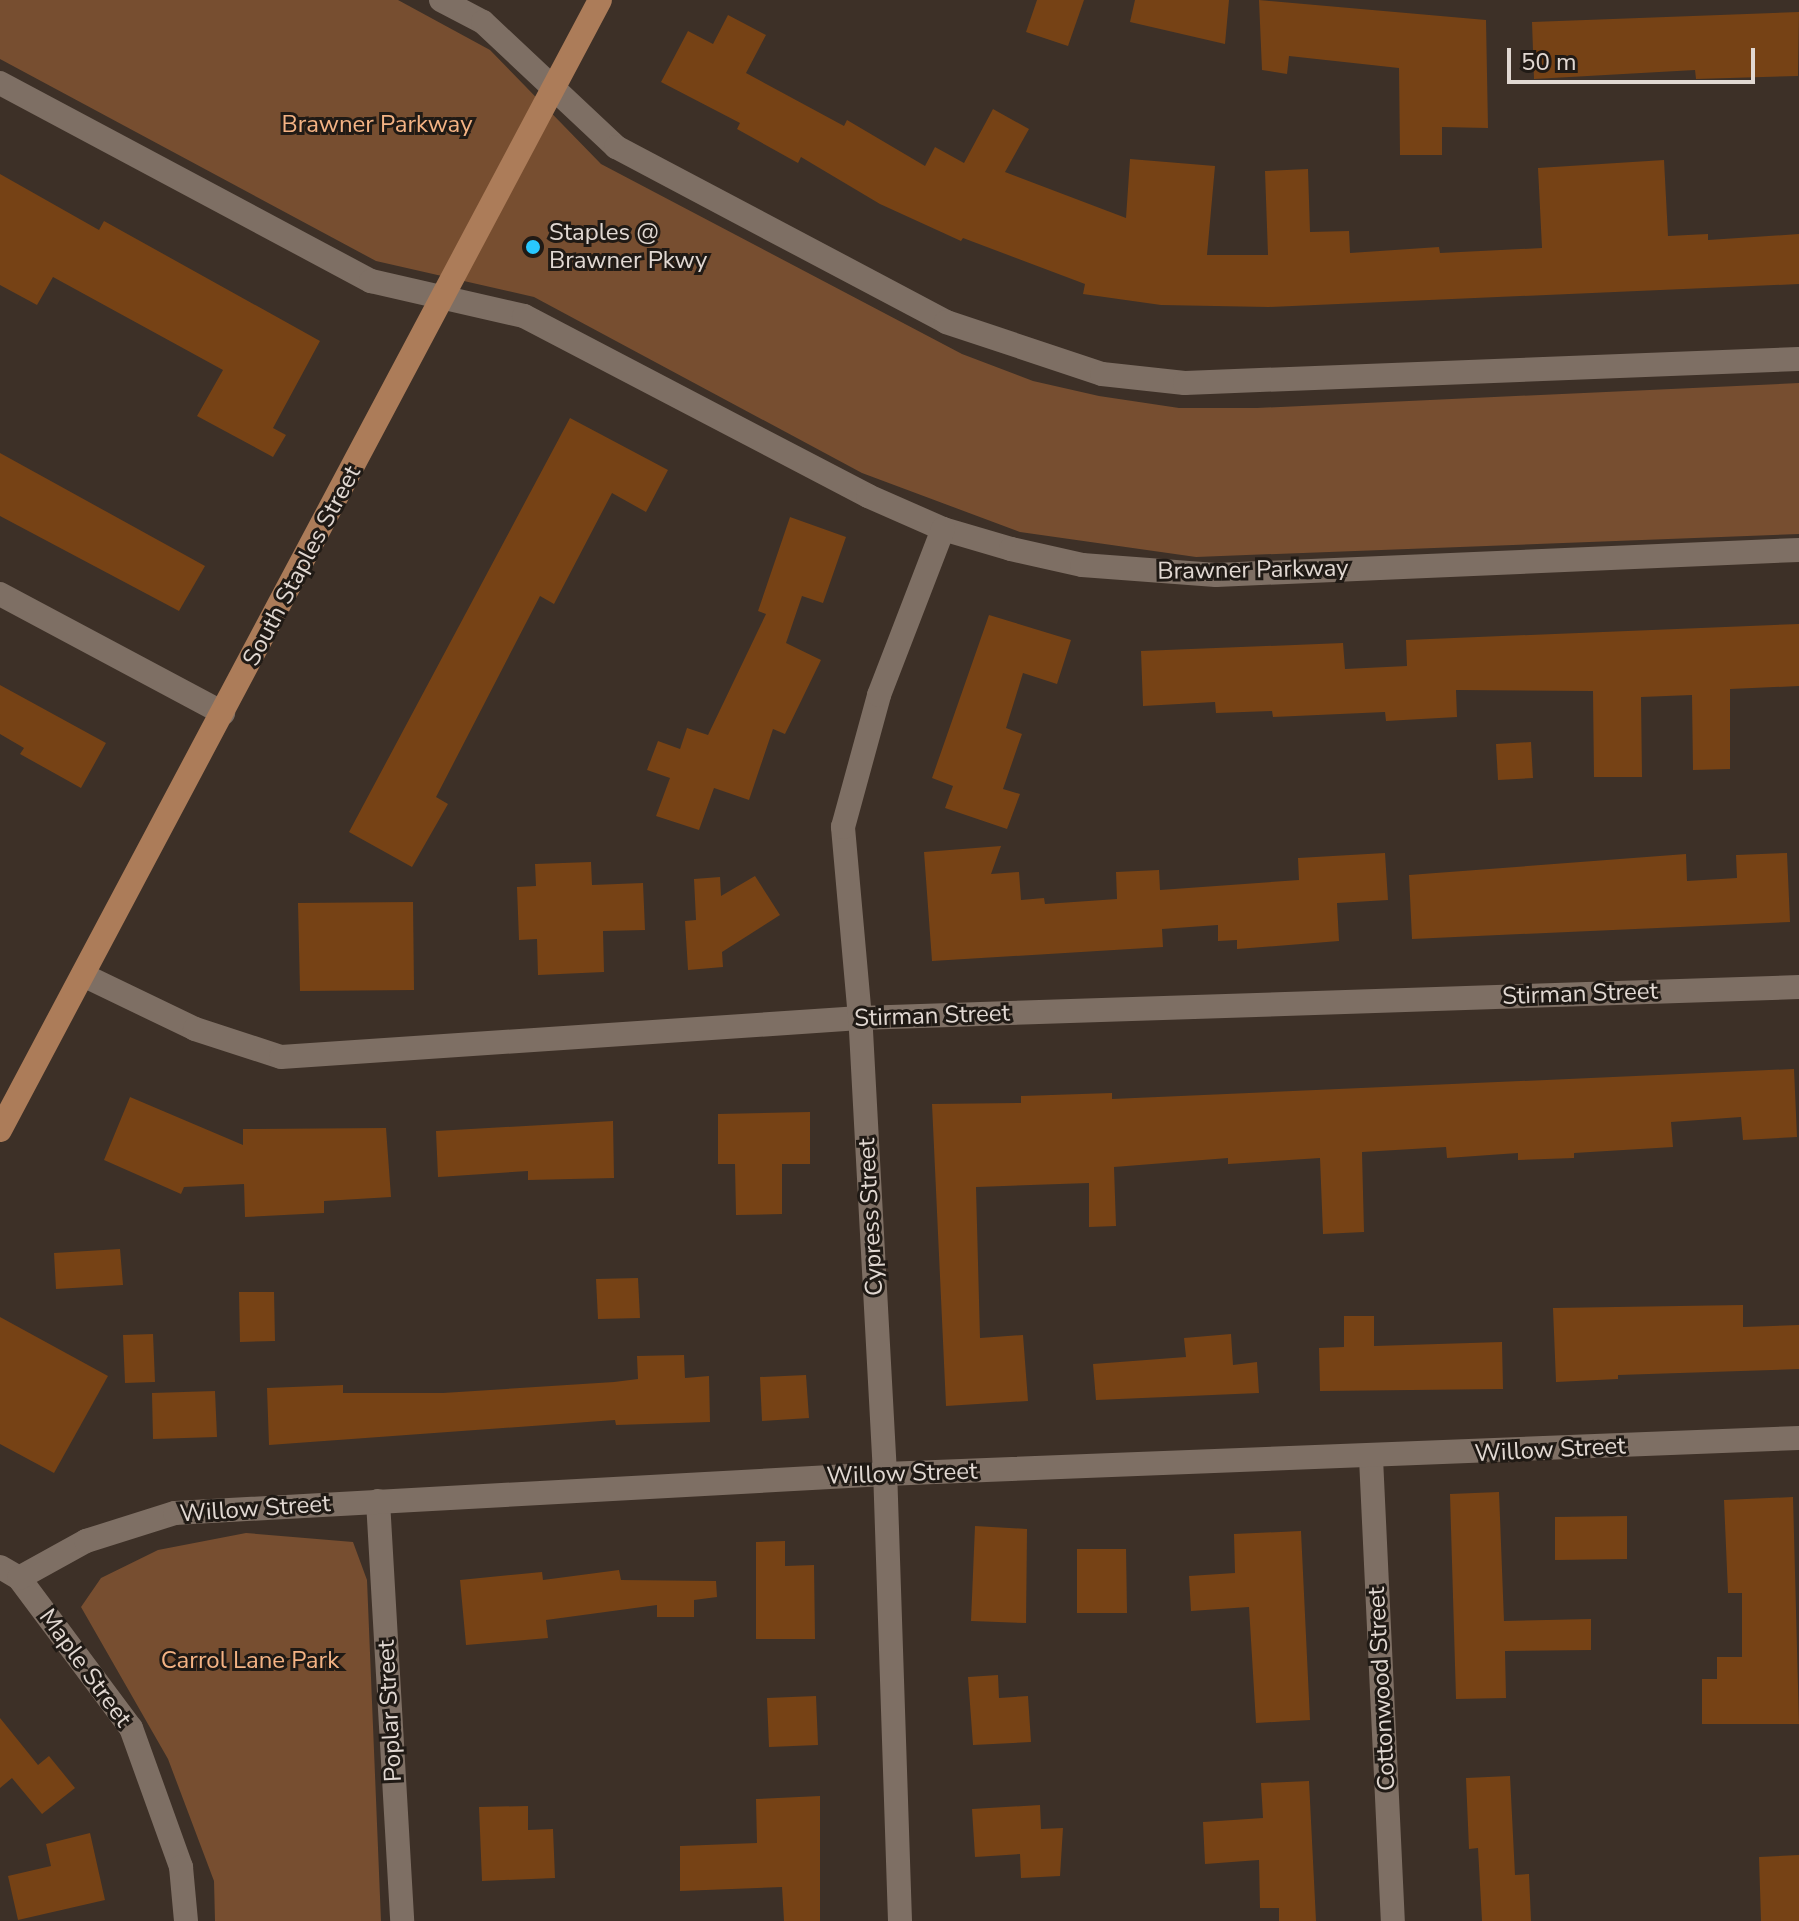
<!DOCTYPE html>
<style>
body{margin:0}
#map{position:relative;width:1799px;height:1921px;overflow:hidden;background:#3d3027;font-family:"Nunito Sans",sans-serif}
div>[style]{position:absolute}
.green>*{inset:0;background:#774e30}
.building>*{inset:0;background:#764215}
.minor>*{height:24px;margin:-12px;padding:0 12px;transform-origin:12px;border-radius:12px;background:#7e6f64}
.major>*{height:24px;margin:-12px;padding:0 12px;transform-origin:12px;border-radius:12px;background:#ac7c59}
.dots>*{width:22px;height:22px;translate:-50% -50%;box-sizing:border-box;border:4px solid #201a15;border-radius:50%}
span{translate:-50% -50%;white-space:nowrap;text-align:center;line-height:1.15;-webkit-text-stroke:6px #201a15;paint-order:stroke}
.park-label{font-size:24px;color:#f4b384}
.poi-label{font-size:24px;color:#e1d8d2}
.left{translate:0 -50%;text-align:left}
.street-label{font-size:24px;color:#e1d8d2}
.scale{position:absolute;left:1507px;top:48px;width:248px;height:36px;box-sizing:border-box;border:4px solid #e1d8d2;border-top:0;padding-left:10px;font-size:24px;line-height:28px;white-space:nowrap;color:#e1d8d2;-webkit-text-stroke:6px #201a15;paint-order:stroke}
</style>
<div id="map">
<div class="green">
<i style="clip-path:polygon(0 0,398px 0,490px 50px,601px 164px,962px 354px,1033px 381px,1099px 396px,1179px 408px,1257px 408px,1799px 383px,1799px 534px,1196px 557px,1020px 532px,862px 473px,534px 297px,376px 261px,0 59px)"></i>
<i style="clip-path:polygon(246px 1533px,353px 1542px,367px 1580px,381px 1921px,215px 1921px,214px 1881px,168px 1759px,81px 1607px,101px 1578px,158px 1550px)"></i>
</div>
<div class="building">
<i style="clip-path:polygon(1037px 0,1084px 0,1068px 46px,1026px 32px)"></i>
<i style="clip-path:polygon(1135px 0,1229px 0,1225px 44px,1130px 22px)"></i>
<i style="clip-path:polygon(1259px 0,1486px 20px,1488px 128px,1442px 127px,1442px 155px,1400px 155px,1399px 68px,1289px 56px,1287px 74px,1262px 70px)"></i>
<i style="clip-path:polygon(1799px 12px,1798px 76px,1696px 79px,1695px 70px,1534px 79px,1532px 22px)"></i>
<i style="clip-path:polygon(728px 15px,766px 35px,746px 73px,844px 126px,847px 120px,925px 166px,935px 147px,964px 163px,993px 109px,1029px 129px,1005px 172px,1126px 218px,1130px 159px,1215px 166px,1207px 255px,1268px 255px,1265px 171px,1308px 169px,1310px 232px,1349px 231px,1350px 253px,1439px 247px,1440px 253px,1542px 248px,1538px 168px,1664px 160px,1668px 236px,1708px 234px,1708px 240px,1799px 234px,1799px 284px,1269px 307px,1161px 305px,1083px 294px,1085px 284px,963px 238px,961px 241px,880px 204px,801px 157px,798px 163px,737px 129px,740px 123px,661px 82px,688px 31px,713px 44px)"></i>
<i style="clip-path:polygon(0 174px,99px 230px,104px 221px,320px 341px,273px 428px,286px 435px,273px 457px,197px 416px,223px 370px,53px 277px,37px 305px,0 285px)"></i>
<i style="clip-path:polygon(570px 418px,668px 470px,646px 512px,612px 493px,554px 604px,540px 596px,436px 797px,448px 804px,412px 867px,349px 832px)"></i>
<i style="clip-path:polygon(0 453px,205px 566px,179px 611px,0 516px)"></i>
<i style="clip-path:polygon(790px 517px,846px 537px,823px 603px,802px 596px,786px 643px,821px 660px,785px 734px,773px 729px,749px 800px,714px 788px,699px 830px,656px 816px,670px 778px,647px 770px,658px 741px,680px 749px,687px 728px,708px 735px,766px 614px,758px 611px)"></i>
<i style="clip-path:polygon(989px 615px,1071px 640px,1057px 684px,1023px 673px,1006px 728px,1022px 734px,1003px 789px,1020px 794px,1007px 829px,945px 808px,953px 786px,932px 778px)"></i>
<i style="clip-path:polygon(1799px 624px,1799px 686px,1730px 689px,1730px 769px,1693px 770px,1692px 695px,1641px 697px,1642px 777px,1594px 777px,1593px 691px,1456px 690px,1457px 717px,1386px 721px,1385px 712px,1273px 717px,1272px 711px,1216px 713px,1215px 702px,1143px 706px,1141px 651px,1343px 643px,1345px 669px,1407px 666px,1406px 640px)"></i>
<i style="clip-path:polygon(0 685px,106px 743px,81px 788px,20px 754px,24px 748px,0 734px)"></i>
<i style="clip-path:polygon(1531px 742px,1533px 778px,1498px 780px,1496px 744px)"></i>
<i style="clip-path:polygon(1001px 846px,991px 874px,1019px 872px,1021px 900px,1044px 898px,1045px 904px,1117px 899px,1116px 872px,1159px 870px,1160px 890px,1299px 880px,1298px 858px,1385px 853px,1388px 900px,1337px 903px,1339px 941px,1237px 949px,1237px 940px,1218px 941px,1218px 925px,1162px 929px,1163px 947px,932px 961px,924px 852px)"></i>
<i style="clip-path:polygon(1787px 853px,1790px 922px,1412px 939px,1409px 875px,1686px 854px,1687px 881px,1737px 878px,1736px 855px)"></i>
<i style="clip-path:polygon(591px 862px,592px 885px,643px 883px,645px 930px,603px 931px,604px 972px,538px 975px,537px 939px,519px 940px,517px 887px,536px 886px,535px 864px)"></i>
<i style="clip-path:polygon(755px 876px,780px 915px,722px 952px,723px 967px,688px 970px,685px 921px,696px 920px,694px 879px,720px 877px,721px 896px)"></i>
<i style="clip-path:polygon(413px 902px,414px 990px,300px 991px,298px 903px)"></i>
<i style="clip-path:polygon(1794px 1069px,1797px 1137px,1743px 1140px,1741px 1117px,1671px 1122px,1673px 1147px,1574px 1153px,1574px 1158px,1518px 1160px,1518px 1153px,1447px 1158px,1446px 1147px,1362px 1152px,1364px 1232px,1323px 1234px,1320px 1158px,1228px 1164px,1228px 1158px,1114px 1167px,1116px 1226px,1089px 1227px,1089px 1183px,976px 1187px,980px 1338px,1023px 1335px,1028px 1401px,946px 1406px,932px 1104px,1021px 1103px,1021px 1096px,1112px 1093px,1112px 1099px)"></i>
<i style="clip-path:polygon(130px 1097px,243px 1145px,243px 1129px,386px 1128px,391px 1197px,324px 1201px,324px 1213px,245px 1217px,244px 1184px,184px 1187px,181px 1194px,104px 1160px)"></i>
<i style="clip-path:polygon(810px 1112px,810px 1164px,782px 1164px,782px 1214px,736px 1215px,735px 1164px,718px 1164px,718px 1114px)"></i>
<i style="clip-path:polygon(613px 1121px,614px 1178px,528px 1180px,528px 1171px,438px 1177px,436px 1131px)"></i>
<i style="clip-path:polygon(120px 1249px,123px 1285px,56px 1289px,54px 1253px)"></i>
<i style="clip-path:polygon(638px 1278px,640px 1318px,598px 1319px,596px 1279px)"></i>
<i style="clip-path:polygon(239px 1292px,274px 1292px,275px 1341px,240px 1342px)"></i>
<i style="clip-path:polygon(1743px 1305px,1743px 1327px,1799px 1325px,1799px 1369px,1618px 1375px,1618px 1379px,1556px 1382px,1553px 1308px)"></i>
<i style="clip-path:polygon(1344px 1316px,1374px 1316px,1374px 1346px,1502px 1342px,1503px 1389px,1320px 1391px,1319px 1348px,1344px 1347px)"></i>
<i style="clip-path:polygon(0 1317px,108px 1376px,54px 1473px,0 1444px)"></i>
<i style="clip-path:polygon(153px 1334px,155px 1382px,125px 1383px,123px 1335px)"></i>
<i style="clip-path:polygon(1231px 1334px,1233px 1365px,1257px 1362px,1259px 1393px,1096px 1400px,1093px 1364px,1186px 1357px,1184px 1338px)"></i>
<i style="clip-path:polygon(684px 1355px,685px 1378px,709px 1376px,710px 1422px,616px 1425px,615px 1420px,269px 1445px,267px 1388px,343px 1385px,343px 1393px,443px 1393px,614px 1382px,638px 1379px,637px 1356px)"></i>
<i style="clip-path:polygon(806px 1375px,809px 1418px,762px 1421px,760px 1377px)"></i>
<i style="clip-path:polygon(215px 1391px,217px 1437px,153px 1439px,152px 1393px)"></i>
<i style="clip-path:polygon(1499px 1492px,1504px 1621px,1591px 1619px,1591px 1650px,1505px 1651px,1506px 1698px,1456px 1699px,1450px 1494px)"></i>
<i style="clip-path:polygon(1793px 1497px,1799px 1724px,1702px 1724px,1702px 1679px,1717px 1679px,1717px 1657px,1742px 1657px,1742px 1593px,1728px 1593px,1724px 1500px)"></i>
<i style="clip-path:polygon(1627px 1516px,1627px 1559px,1555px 1560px,1555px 1517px)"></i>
<i style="clip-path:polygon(975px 1526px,1027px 1529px,1026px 1623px,971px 1621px)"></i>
<i style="clip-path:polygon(1301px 1531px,1310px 1720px,1256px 1723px,1249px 1607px,1191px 1611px,1189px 1576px,1235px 1573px,1234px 1534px)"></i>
<i style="clip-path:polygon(785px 1541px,785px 1566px,814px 1565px,815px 1639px,756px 1639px,756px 1542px)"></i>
<i style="clip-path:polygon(1077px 1549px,1126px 1549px,1127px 1613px,1077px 1613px)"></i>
<i style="clip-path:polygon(619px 1570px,621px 1580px,716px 1581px,717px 1597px,694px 1600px,694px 1617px,657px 1617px,657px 1605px,546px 1620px,548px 1638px,466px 1645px,460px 1580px,542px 1572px,543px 1580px)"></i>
<i style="clip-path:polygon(998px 1675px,999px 1698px,1028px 1696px,1031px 1742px,973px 1745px,968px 1677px)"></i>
<i style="clip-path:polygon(816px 1696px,818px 1745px,769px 1747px,767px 1698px)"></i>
<i style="clip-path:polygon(0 1718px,38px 1765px,49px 1756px,75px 1788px,42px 1814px,12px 1778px,0 1788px)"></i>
<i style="clip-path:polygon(1510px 1776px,1515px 1875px,1529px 1874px,1531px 1921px,1482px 1921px,1478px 1848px,1469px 1849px,1466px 1778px)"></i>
<i style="clip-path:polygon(1309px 1781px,1316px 1921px,1279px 1921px,1279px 1908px,1260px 1908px,1259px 1860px,1205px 1864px,1203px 1822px,1263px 1818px,1261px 1783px)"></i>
<i style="clip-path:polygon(820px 1796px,820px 1921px,784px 1921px,782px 1887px,680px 1891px,680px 1846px,757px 1843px,756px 1799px)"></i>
<i style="clip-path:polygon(1040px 1805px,1041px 1829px,1063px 1828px,1060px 1876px,1021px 1878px,1020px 1854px,975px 1857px,972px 1809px)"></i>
<i style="clip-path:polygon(528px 1806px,528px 1830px,553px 1829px,555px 1878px,482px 1881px,479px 1807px)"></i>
<i style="clip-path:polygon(90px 1833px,105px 1900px,18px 1920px,8px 1876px,51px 1866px,46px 1844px)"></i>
<i style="clip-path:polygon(1799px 1855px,1799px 1921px,1761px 1921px,1759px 1857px)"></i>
</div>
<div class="minor">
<i style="left:441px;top:0;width:47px;rotate:27.6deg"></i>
<i style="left:483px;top:22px;width:183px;rotate:43.2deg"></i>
<i style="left:616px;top:147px;width:374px;rotate:27.9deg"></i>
<i style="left:946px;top:322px;width:164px;rotate:18.4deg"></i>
<i style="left:1102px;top:374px;width:83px;rotate:6.2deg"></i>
<i style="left:1185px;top:383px;width:614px;rotate:-2.24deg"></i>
<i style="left:0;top:83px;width:421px;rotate:28.1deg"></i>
<i style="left:371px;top:281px;width:157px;rotate:12.9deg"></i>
<i style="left:524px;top:316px;width:388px;rotate:27.6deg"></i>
<i style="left:868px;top:496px;width:82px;rotate:23.7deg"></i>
<i style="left:943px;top:529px;width:71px;rotate:16.4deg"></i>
<i style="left:1011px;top:549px;width:73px;rotate:12.7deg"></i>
<i style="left:1082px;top:565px;width:134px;rotate:4.3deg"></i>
<i style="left:1216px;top:575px;width:584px;rotate:-2.46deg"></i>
<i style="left:0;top:594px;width:253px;rotate:28.1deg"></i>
<i style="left:83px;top:975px;width:124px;rotate:25.7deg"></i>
<i style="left:195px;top:1029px;width:90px;rotate:18deg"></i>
<i style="left:281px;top:1057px;width:580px;rotate:-3.85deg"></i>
<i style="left:860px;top:1018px;width:940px;rotate:-1.89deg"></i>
<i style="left:1371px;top:1458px;width:464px;rotate:87.3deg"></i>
<i style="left:378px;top:1501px;width:421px;rotate:86.7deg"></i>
<i style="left:0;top:1567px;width:22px;rotate:30deg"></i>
<i style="left:19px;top:1578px;width:187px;rotate:53.3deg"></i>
<i style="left:131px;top:1728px;width:148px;rotate:70.2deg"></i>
<i style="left:181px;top:1867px;width:54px;rotate:84.7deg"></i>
<i style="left:19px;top:1578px;width:77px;rotate:-28.9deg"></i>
<i style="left:86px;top:1541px;width:93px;rotate:-17.5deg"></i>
<i style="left:175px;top:1513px;width:711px;rotate:-3.14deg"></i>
<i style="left:885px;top:1474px;width:915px;rotate:-2.26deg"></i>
<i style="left:900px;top:1921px;width:447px;rotate:-91.9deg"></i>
<i style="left:885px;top:1474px;width:457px;rotate:-93.1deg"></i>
<i style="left:860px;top:1018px;width:192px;rotate:-95.1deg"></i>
<i style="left:843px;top:827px;width:137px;rotate:-74.7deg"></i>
<i style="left:879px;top:695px;width:178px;rotate:-68.9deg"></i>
</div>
<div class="major">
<i style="left:0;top:1130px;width:1279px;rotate:-62.03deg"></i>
</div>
<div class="dots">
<i style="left:533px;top:247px;background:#29c8ff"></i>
</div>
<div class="park-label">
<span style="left:377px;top:125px">Brawner Parkway</span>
<span style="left:250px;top:1661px">Carrol Lane Park</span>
</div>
<div class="poi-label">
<span class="left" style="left:549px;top:247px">Staples @<br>Brawner Pkwy</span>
</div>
<div class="street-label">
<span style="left:302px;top:566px;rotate:-62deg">South Staples Street</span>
<span style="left:1253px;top:570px;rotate:-1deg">Brawner Parkway</span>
<span style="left:1580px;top:994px;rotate:-2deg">Stirman Street</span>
<span style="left:932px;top:1016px;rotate:-2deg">Stirman Street</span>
<span style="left:871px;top:1217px;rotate:-93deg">Cypress Street</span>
<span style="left:1550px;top:1450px;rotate:-3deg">Willow Street</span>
<span style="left:902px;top:1474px;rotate:-2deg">Willow Street</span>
<span style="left:255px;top:1509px;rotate:-4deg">Willow Street</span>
<span style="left:85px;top:1668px;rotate:54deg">Maple Street</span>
<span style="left:1382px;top:1689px;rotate:-93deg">Cottonwood Street</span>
<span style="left:390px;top:1711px;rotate:-93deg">Poplar Street</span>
</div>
<div class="scale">50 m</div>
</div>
